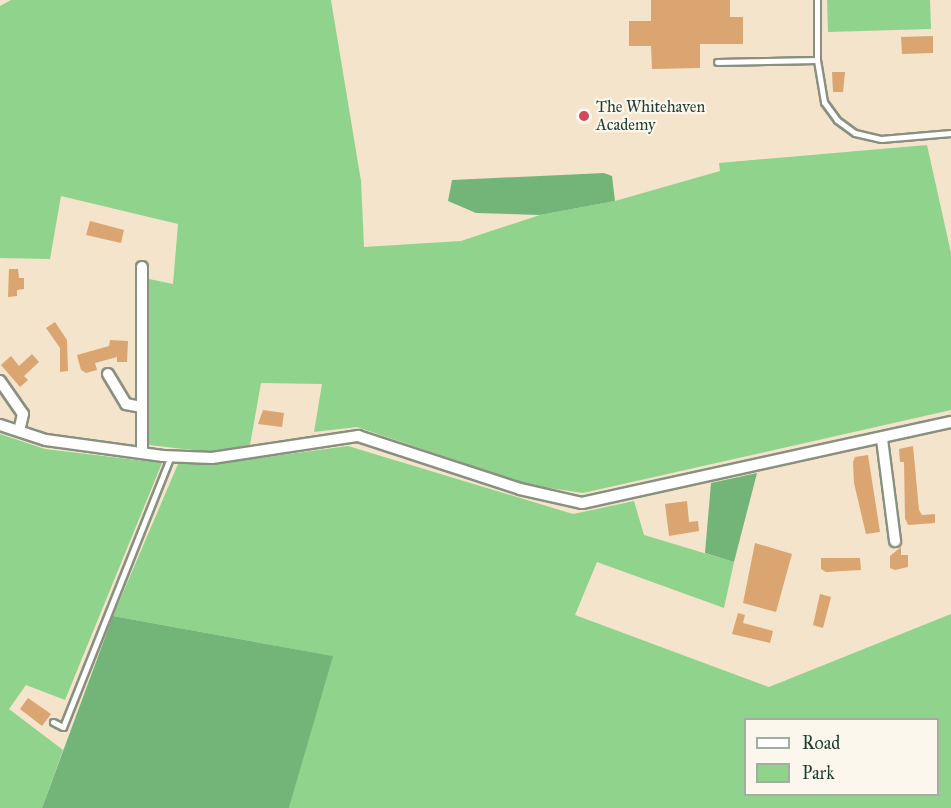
<!DOCTYPE html>
<style>
body{margin:0}
#map{position:relative;width:951px;height:808px;overflow:hidden;background:#f4e4cb;font-family:"IM FELL Great Primer",serif}
div>[style]{position:absolute}
.green>*{inset:0;background:#8fd38c}
.forest>*{inset:0;background:#73b578}
.building>*{inset:0;background:#daa570}
.roads{filter:drop-shadow(2px 0 #8a9080) drop-shadow(-2px 0 #8a9080) drop-shadow(0 2px #8a9080) drop-shadow(0 -2px #8a9080)}
.lane>*{height:5px;margin:-2.5px;padding:0 2.5px;transform-origin:2.5px;border-radius:2.5px;background:#fff}
.street>*{height:10px;margin:-5px;padding:0 5px;transform-origin:5px;border-radius:5px;background:#fff}
.dots>*{width:16px;height:16px;translate:-50% -50%;box-sizing:border-box;border:3px solid #fbf7ec;border-radius:50%}
span{translate:-50% -50%;white-space:nowrap;text-align:center;line-height:1.15;-webkit-text-stroke:4.5px #fbf7ec;paint-order:stroke}
.poi-label{font-size:16px;color:#1f3d34}
.left{translate:0 -50%;text-align:left}
.legend{position:absolute;left:744px;top:718px;width:195px;height:78px;box-sizing:border-box;background:#fbf7ec;border:2px solid #a3ada2;margin:0;padding:8px 10px;list-style:none;font-size:18px;color:#1f3d34}
.legend li{display:flex;align-items:center;gap:12px;height:30px}
.legend b{width:30px;border:2px solid #a3ada2}
</style>
<div id="map">
<div class="green">
<i style="clip-path:polygon(11px 0,331px 0,361px 181px,364px 247px,461px 241px,540px 215px,615px 201px,720px 171px,719px 163px,927px 145px,951px 253px,951px 410px,583px 493px,529px 485px,357px 427px,314px 432px,322px 384px,261px 383px,250px 445px,210px 452px,149px 445px,149px 279px,173px 284px,178px 224px,61px 196px,50px 259px,0 258px,0 6px)"></i>
<i style="clip-path:polygon(827px 0,930px 0,931px 29px,828px 32px)"></i>
<i style="clip-path:polygon(0 434px,45px 449px,162px 463px,65px 700px,26px 685px,9px 709px,63px 750px,42px 808px,0 808px)"></i>
<i style="clip-path:polygon(evenodd,348px 446px,573px 514px,634px 501px,644px 535px,734px 562px,724px 608px,597px 562px,575px 615px,769px 687px,951px 614px,951px 808px,289px 808px,332px 656px,113px 616px,178px 464px,216px 464px,348px 446px,746px 720px,938px 720px,938px 794px,746px 794px,746px 720px)"></i>
</div>
<div class="forest">
<i style="clip-path:polygon(604px 173px,612px 176px,615px 201px,540px 215px,476px 213px,448px 201px,452px 180px)"></i>
<i style="clip-path:polygon(757px 473px,734px 562px,705px 553px,711px 483px)"></i>
<i style="clip-path:polygon(113px 616px,333px 656px,289px 808px,42px 808px)"></i>
</div>
<div class="building">
<i style="clip-path:polygon(651px 0,730px 0,730px 17px,743px 17px,743px 44px,700px 44px,700px 68px,652px 69px,651px 46px,629px 46px,629px 21px,651px 21px)"></i>
<i style="clip-path:polygon(933px 36px,933px 53px,902px 54px,901px 37px)"></i>
<i style="clip-path:polygon(832px 72px,845px 72px,843px 92px,833px 92px)"></i>
<i style="clip-path:polygon(90px 221px,124px 230px,121px 243px,86px 235px)"></i>
<i style="clip-path:polygon(9px 269px,18px 269px,19px 278px,24px 278px,24px 289px,17px 290px,17px 296px,8px 297px)"></i>
<i style="clip-path:polygon(55px 322px,67px 340px,68px 371px,60px 372px,60px 348px,46px 328px)"></i>
<i style="clip-path:polygon(110px 340px,128px 341px,127px 362px,117px 362px,117px 357px,95px 363px,97px 370px,86px 373px,81px 370px,77px 355px,109px 346px)"></i>
<i style="clip-path:polygon(32px 354px,39px 362px,24px 376px,28px 380px,20px 387px,1px 365px,11px 356px,19px 366px)"></i>
<i style="clip-path:polygon(263px 410px,284px 413px,282px 427px,258px 424px)"></i>
<i style="clip-path:polygon(913px 446px,919px 510px,922px 515px,935px 514px,935px 523px,908px 525px,905px 518px,904px 462px,900px 462px,899px 449px)"></i>
<i style="clip-path:polygon(868px 455px,880px 532px,866px 534px,854px 483px,853px 462px,855px 457px)"></i>
<i style="clip-path:polygon(687px 501px,689px 522px,698px 521px,699px 531px,669px 536px,665px 504px)"></i>
<i style="clip-path:polygon(755px 543px,792px 554px,776px 612px,743px 603px)"></i>
<i style="clip-path:polygon(901px 547px,901px 555px,908px 555px,908px 567px,895px 570px,890px 568px,890px 556px)"></i>
<i style="clip-path:polygon(821px 558px,860px 558px,861px 570px,826px 572px,821px 569px)"></i>
<i style="clip-path:polygon(820px 594px,831px 597px,823px 628px,813px 625px)"></i>
<i style="clip-path:polygon(738px 613px,745px 615px,743px 623px,773px 631px,770px 643px,732px 634px)"></i>
<i style="clip-path:polygon(28px 698px,51px 714px,42px 726px,20px 709px)"></i>
</div>
<div class="roads">
<div class="lane">
<i style="left:817px;top:60px;width:43px;rotate:80.5deg"></i>
<i style="left:824px;top:102px;width:22px;rotate:54deg"></i>
<i style="left:837px;top:120px;width:22px;rotate:36deg"></i>
<i style="left:855px;top:133px;width:27px;rotate:13deg"></i>
<i style="left:881px;top:139px;width:70px;rotate:-4.9deg"></i>
<i style="left:717px;top:62px;width:100px;rotate:-1.1deg"></i>
<i style="left:817px;top:60px;width:60px;rotate:-90deg"></i>
<i style="left:53px;top:722px;width:11px;rotate:27deg"></i>
<i style="left:63px;top:727px;width:292px;rotate:-68.3deg"></i>
</div>
<div class="street">
<i style="left:108px;top:374px;width:35px;rotate:59deg"></i>
<i style="left:126px;top:404px;width:16px;rotate:11deg"></i>
<i style="left:0;top:381px;width:40px;rotate:55.1deg"></i>
<i style="left:23px;top:414px;width:17px;rotate:103deg"></i>
<i style="left:0;top:425px;width:48px;rotate:18.1deg"></i>
<i style="left:46px;top:440px;width:118px;rotate:7.8deg"></i>
<i style="left:163px;top:456px;width:49px;rotate:2.3deg"></i>
<i style="left:212px;top:458px;width:148px;rotate:-8.6deg"></i>
<i style="left:358px;top:436px;width:170px;rotate:18.1deg"></i>
<i style="left:520px;top:489px;width:64px;rotate:12.7deg"></i>
<i style="left:582px;top:503px;width:378px;rotate:-12.4deg"></i>
<i style="left:882px;top:439px;width:103px;rotate:82.7deg"></i>
<i style="left:142px;top:453px;width:186px;rotate:-90deg"></i>
</div>
</div>
<div class="dots">
<i style="left:584px;top:116px;background:#d1495b"></i>
</div>
<div class="poi-label">
<span class="left" style="left:596px;top:116px">The Whitehaven<br>Academy</span>
</div>
<ul class="legend">
<li><b style="height:8px;background:#fff"></b>Road</li>
<li><b style="height:16px;background:#8fd38c"></b>Park</li>
</ul>
</div>
